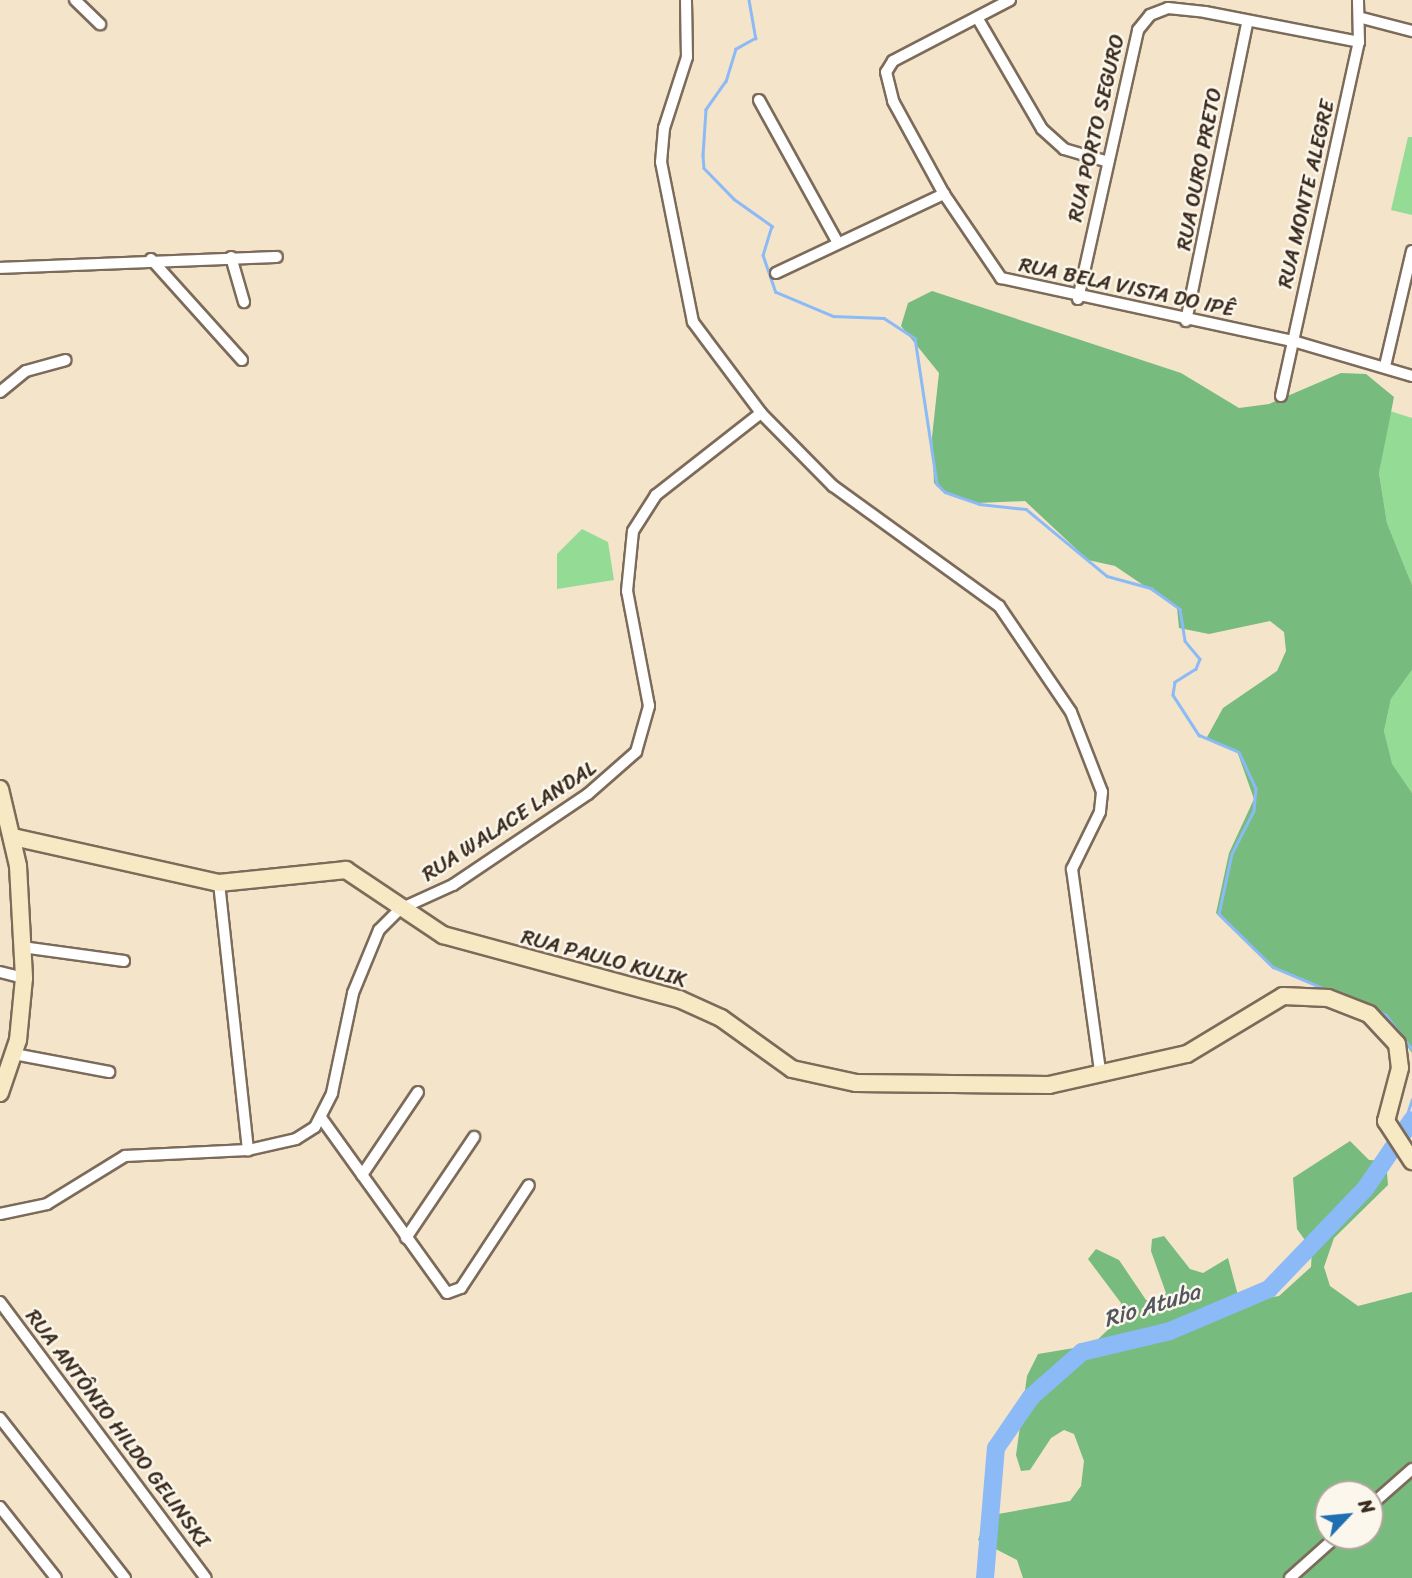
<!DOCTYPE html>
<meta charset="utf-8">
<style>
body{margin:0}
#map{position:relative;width:1412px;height:1578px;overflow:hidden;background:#f4e4ca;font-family:Sriracha,sans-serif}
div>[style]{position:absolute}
.green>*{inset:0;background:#94db95}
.forest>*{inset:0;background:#77bb7e}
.stream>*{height:2.5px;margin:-1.25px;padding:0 1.25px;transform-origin:1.25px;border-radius:1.25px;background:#8bbaf6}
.river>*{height:18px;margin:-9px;padding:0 9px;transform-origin:9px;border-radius:9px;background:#8bbaf6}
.roads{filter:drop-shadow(2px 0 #7c6b5a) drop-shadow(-2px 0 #7c6b5a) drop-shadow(0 2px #7c6b5a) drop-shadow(0 -2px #7c6b5a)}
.street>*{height:10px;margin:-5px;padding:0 5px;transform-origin:5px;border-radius:5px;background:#fff}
.secondary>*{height:16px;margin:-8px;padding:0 8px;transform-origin:8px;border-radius:8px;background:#f7e9c3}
span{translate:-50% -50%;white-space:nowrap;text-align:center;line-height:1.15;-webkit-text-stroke:5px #fbf7ec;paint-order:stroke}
.street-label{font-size:21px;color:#3b2a1e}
.water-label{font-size:23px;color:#53555f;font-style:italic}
.north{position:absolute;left:1314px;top:1480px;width:70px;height:70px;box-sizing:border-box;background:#fbf7ec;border:2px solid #aea59a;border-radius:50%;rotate:64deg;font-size:19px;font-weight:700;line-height:28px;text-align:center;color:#3b2a1e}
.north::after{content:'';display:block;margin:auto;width:24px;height:32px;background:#1f6fb2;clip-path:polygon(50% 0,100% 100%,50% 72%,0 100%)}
</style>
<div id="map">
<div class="green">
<i style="clip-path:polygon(1408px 137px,1412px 137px,1412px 215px,1391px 210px)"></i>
<i style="clip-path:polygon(1390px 411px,1412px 418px,1412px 585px,1387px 523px,1379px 473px)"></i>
<i style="clip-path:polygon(582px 529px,608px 542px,614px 580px,557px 589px,557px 554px)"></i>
<i style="clip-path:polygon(1412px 670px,1412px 793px,1391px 764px,1384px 731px,1391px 699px)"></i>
</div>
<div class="forest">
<i style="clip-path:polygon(932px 291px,1181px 373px,1239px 408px,1269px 404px,1341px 373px,1366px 374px,1394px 397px,1379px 473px,1387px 523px,1412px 585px,1412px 670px,1391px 699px,1384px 731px,1392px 764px,1412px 793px,1412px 1053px,1384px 1014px,1270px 966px,1216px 913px,1229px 853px,1254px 799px,1237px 751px,1206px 739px,1223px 708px,1277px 671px,1286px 651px,1284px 632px,1270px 621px,1209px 634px,1179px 628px,1177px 608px,1115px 566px,1088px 560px,1025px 501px,977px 503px,942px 491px,934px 483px,932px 437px,939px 373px,901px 326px,908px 303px)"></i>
<i style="clip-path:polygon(evenodd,1350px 1141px,1369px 1160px,1386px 1161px,1388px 1185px,1334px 1238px,1324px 1267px,1330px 1286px,1358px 1306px,1412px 1292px,1412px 1578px,1023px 1578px,1017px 1560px,978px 1540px,987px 1516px,1070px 1501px,1081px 1486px,1084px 1461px,1074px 1434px,1064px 1430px,1051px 1438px,1030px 1470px,1021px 1471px,1016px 1455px,1027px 1376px,1038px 1354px,1092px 1345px,1116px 1322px,1121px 1303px,1088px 1259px,1096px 1249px,1119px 1260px,1146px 1300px,1159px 1301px,1166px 1293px,1151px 1251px,1152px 1239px,1164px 1236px,1190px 1269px,1203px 1273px,1228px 1258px,1240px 1303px,1279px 1296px,1311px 1267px,1312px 1250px,1297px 1229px,1293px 1178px,1350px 1141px,1328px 1494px,1370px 1494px,1370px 1536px,1328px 1536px,1328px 1494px)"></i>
</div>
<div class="stream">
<i style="left:749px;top:0;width:39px;rotate:80deg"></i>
<i style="left:756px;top:38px;width:23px;rotate:151deg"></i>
<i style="left:736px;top:49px;width:34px;rotate:107deg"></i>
<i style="left:726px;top:81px;width:35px;rotate:125deg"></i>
<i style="left:706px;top:110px;width:45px;rotate:93.8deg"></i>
<i style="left:703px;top:155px;width:13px;rotate:86deg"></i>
<i style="left:704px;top:168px;width:43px;rotate:45.9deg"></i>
<i style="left:734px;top:199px;width:47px;rotate:35.4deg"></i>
<i style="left:772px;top:226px;width:30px;rotate:107deg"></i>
<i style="left:763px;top:255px;width:39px;rotate:71deg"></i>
<i style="left:776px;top:292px;width:62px;rotate:22.8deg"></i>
<i style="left:833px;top:316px;width:51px;rotate:2.2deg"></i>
<i style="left:884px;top:318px;width:37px;rotate:33deg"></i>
<i style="left:915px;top:338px;width:148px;rotate:81.4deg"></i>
<i style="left:937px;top:484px;width:11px;rotate:45deg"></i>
<i style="left:945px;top:492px;width:36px;rotate:19deg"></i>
<i style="left:979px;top:504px;width:47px;rotate:6.1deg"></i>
<i style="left:1026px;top:509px;width:105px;rotate:39.6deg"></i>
<i style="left:1107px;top:576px;width:46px;rotate:15.3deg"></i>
<i style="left:1151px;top:588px;width:36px;rotate:36deg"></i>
<i style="left:1180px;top:609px;width:32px;rotate:81deg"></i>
<i style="left:1185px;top:641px;width:23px;rotate:50deg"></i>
<i style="left:1200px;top:659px;width:11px;rotate:112deg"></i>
<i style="left:1196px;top:669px;width:25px;rotate:148deg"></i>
<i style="left:1175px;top:682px;width:13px;rotate:99deg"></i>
<i style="left:1173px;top:695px;width:48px;rotate:57deg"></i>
<i style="left:1199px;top:735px;width:43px;rotate:23deg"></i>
<i style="left:1239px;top:752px;width:40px;rotate:65deg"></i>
<i style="left:1256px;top:788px;width:23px;rotate:95deg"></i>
<i style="left:1254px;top:811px;width:48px;rotate:117.1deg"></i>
<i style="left:1232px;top:854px;width:61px;rotate:102.2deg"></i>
<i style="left:1219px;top:914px;width:76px;rotate:44.5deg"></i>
<i style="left:1273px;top:967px;width:62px;rotate:22.8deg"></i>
<i style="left:1346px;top:997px;width:44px;rotate:24.2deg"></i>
<i style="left:1386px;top:1015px;width:43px;rotate:52.6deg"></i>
<i style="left:1401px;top:1133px;width:35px;rotate:-72deg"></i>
</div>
<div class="river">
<i style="left:985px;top:1578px;width:130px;rotate:-85.2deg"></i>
<i style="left:996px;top:1448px;width:62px;rotate:-55.5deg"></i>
<i style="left:1031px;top:1397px;width:68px;rotate:-41.4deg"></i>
<i style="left:1082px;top:1352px;width:90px;rotate:-13.4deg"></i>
<i style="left:1170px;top:1331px;width:108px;rotate:-23deg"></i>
<i style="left:1269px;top:1289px;width:139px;rotate:-46.2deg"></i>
<i style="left:1365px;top:1189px;width:83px;rotate:-55.7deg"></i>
</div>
<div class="roads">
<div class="street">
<i style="left:75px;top:0;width:35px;rotate:44deg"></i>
<i style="left:1010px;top:0;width:132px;rotate:152.5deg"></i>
<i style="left:893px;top:61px;width:13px;rotate:122deg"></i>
<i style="left:886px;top:72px;width:30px;rotate:76deg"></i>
<i style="left:893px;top:101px;width:106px;rotate:61.3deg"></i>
<i style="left:944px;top:194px;width:102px;rotate:55.8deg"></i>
<i style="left:1001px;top:278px;width:299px;rotate:12.2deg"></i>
<i style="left:1293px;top:341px;width:124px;rotate:16.4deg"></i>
<i style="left:686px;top:1px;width:56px;rotate:89deg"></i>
<i style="left:687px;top:57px;width:75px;rotate:107.9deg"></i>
<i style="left:664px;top:128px;width:34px;rotate:95deg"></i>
<i style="left:661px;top:162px;width:163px;rotate:78.7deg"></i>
<i style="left:693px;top:322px;width:114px;rotate:53.2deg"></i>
<i style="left:761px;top:413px;width:103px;rotate:45.4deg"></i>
<i style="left:833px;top:486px;width:205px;rotate:35.9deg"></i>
<i style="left:999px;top:606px;width:128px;rotate:55.8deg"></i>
<i style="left:1071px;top:712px;width:86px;rotate:68.8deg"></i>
<i style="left:1102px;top:792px;width:20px;rotate:96deg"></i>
<i style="left:1100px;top:812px;width:64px;rotate:116.2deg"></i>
<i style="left:1072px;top:869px;width:205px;rotate:82.1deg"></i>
<i style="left:1362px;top:18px;width:52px;rotate:14.6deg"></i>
<i style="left:978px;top:19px;width:127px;rotate:59.8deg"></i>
<i style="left:1042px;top:129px;width:30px;rotate:42deg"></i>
<i style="left:1064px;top:149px;width:43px;rotate:16.3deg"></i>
<i style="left:759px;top:100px;width:163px;rotate:61.1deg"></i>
<i style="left:231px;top:257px;width:47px;rotate:73.9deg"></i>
<i style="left:151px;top:259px;width:136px;rotate:48deg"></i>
<i style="left:0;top:268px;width:277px;rotate:-2.3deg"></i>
<i style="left:776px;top:273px;width:186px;rotate:-25.2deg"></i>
<i style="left:1078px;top:299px;width:276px;rotate:-77.4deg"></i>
<i style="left:1138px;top:30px;width:19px;rotate:-51deg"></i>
<i style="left:1150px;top:15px;width:19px;rotate:-21deg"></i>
<i style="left:1168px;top:8px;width:37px;rotate:6deg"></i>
<i style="left:1205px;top:12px;width:157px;rotate:11deg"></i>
<i style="left:1186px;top:321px;width:303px;rotate:-78.4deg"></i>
<i style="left:1385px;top:366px;width:118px;rotate:-76.8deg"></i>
<i style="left:0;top:392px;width:33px;rotate:-39deg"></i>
<i style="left:26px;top:371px;width:41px;rotate:-15.4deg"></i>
<i style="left:1281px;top:396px;width:362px;rotate:-77.6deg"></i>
<i style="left:1359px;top:42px;width:42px;rotate:-91.4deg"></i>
<i style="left:219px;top:883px;width:269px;rotate:83.8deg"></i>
<i style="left:22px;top:947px;width:103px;rotate:7.8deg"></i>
<i style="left:0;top:972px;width:25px;rotate:14deg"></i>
<i style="left:14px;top:1054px;width:97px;rotate:10.7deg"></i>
<i style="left:322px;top:1119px;width:214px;rotate:54.3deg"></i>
<i style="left:447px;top:1293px;width:15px;rotate:-20deg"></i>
<i style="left:461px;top:1288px;width:123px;rotate:-56.6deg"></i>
<i style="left:362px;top:1175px;width:100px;rotate:-56deg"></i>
<i style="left:0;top:1214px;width:48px;rotate:-12deg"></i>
<i style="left:47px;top:1204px;width:92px;rotate:-31.6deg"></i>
<i style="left:125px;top:1156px;width:123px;rotate:-2.8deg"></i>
<i style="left:248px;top:1150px;width:49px;rotate:-12.9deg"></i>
<i style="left:296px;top:1139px;width:22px;rotate:-32deg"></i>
<i style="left:315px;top:1127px;width:38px;rotate:-63deg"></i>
<i style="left:332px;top:1093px;width:102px;rotate:-78.1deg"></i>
<i style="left:353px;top:993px;width:68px;rotate:-67.6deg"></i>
<i style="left:379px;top:930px;width:30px;rotate:-45deg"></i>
<i style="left:400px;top:909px;width:58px;rotate:-24.4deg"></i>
<i style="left:453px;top:885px;width:163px;rotate:-34deg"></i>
<i style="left:588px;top:794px;width:64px;rotate:-41.2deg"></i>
<i style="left:636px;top:752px;width:48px;rotate:-74.2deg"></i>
<i style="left:649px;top:706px;width:117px;rotate:-100.8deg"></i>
<i style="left:627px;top:591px;width:60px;rotate:-84.3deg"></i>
<i style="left:633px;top:531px;width:43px;rotate:-57.4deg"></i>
<i style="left:656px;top:495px;width:133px;rotate:-38deg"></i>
<i style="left:406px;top:1238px;width:122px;rotate:-56deg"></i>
<i style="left:0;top:1302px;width:344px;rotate:53.3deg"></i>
<i style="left:0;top:1418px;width:203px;rotate:52deg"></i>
<i style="left:1370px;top:1506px;width:56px;rotate:-41.4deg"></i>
<i style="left:0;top:1507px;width:90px;rotate:51.7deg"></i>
<i style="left:1290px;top:1578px;width:63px;rotate:-41.8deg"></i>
</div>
<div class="secondary">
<i style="left:0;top:789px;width:79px;rotate:76.8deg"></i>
<i style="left:18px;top:866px;width:112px;rotate:86.9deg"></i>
<i style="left:24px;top:978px;width:62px;rotate:95.5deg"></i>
<i style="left:18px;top:1040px;width:56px;rotate:108.8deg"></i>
<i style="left:13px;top:837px;width:211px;rotate:12.6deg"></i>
<i style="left:219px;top:883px;width:128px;rotate:-5.8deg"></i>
<i style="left:346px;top:870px;width:117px;rotate:33.8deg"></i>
<i style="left:443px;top:935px;width:245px;rotate:15.2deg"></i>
<i style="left:679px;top:999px;width:46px;rotate:24.3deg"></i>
<i style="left:721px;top:1018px;width:87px;rotate:35.7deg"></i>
<i style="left:792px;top:1069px;width:66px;rotate:12.3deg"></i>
<i style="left:856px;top:1083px;width:193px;rotate:0.6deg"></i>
<i style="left:1049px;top:1085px;width:141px;rotate:-12.7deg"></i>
<i style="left:1187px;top:1054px;width:112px;rotate:-31.1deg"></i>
<i style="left:1283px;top:996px;width:45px;rotate:2.5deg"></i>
<i style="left:1328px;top:998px;width:44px;rotate:21.3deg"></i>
<i style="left:1369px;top:1014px;width:41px;rotate:47deg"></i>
<i style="left:1397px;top:1044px;width:24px;rotate:83deg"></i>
<i style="left:1400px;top:1068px;width:55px;rotate:104.8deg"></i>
<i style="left:1386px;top:1121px;width:48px;rotate:57deg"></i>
</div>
</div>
<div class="street-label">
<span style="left:1096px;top:128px;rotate:-77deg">RUA PORTO SEGURO</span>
<span style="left:1199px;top:169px;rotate:-79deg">RUA OURO PRETO</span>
<span style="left:1306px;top:194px;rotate:-77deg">RUA MONTE ALEGRE</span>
<span style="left:1127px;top:287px;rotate:12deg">RUA BELA VISTA DO IPÊ</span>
<span style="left:509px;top:821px;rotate:-33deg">RUA WALACE LANDAL</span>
<span style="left:604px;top:958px;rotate:15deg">RUA PAULO KULIK</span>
<span style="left:118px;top:1428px;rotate:53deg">RUA ANTÔNIO HILDO GELINSKI</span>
</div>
<div class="water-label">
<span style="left:1152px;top:1306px;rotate:-17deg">Rio Atuba</span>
</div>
<div class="north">N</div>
</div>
